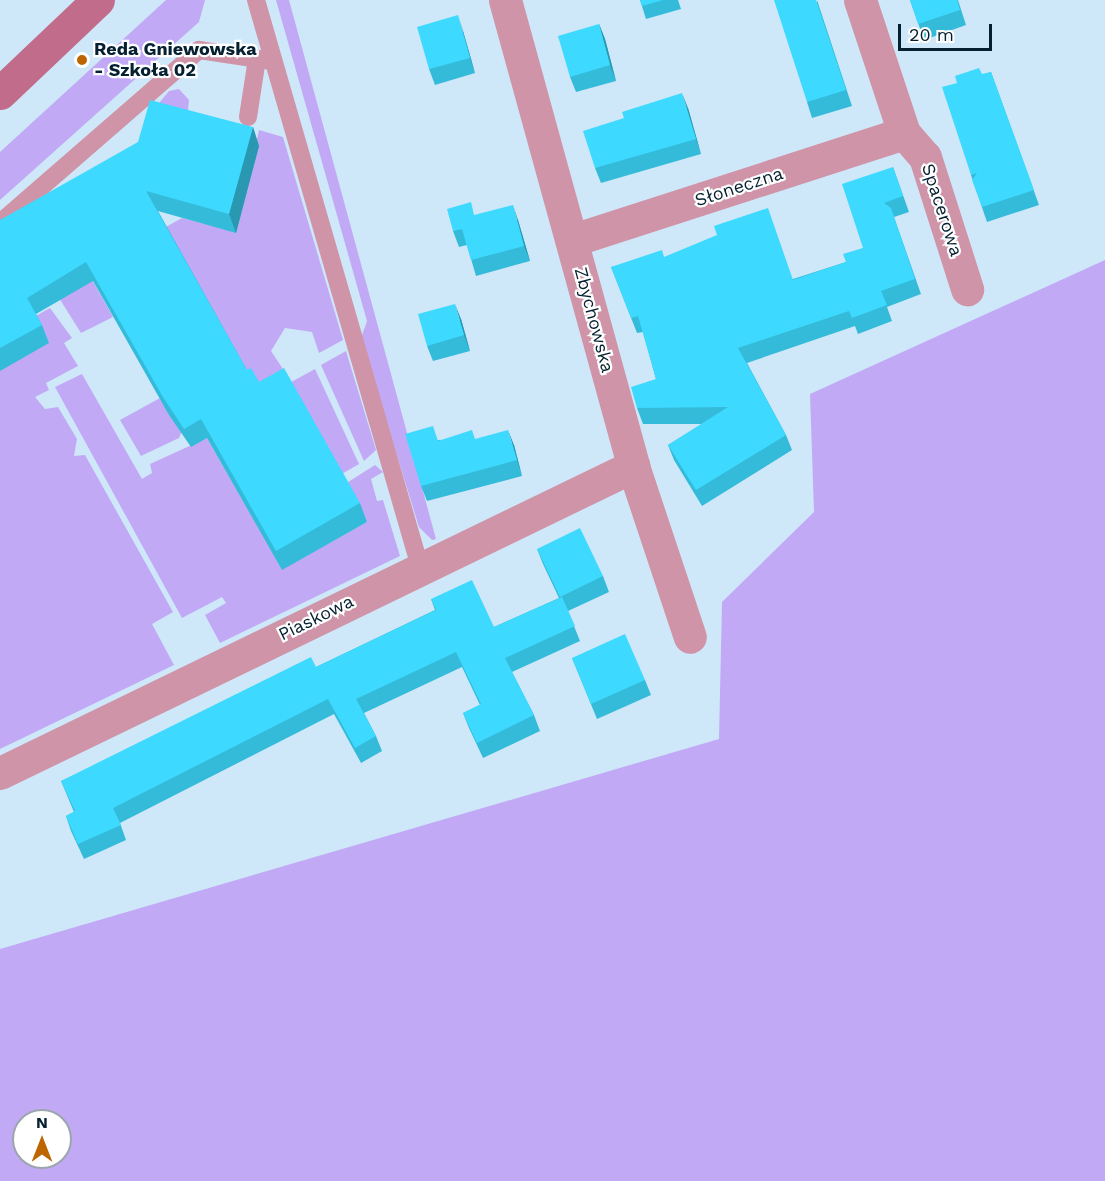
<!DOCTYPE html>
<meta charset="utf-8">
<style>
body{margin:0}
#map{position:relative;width:1105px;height:1181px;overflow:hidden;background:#cfe8f9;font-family:"Work Sans",sans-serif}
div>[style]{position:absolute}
.green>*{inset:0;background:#c1a9f6}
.lane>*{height:18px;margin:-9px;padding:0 9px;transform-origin:9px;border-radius:9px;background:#cf94a8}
.street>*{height:33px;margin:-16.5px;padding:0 16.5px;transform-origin:16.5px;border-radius:16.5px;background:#cf94a8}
.secondary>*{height:33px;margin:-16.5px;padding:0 16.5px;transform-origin:16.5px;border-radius:16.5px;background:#c16c8a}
.wall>*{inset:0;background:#35bbda}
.shaded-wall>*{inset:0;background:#2b98b2}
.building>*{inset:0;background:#3ed9fe}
.dots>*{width:16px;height:16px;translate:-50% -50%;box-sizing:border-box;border:3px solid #fff;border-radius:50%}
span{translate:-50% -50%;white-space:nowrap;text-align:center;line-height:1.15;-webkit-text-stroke:4.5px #fff;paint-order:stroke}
.poi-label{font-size:18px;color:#052030;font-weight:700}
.left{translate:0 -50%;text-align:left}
.street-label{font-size:18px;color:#052030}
.north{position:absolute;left:12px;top:1109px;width:60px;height:60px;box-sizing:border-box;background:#fff;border:2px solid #9ba6ac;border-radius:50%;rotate:0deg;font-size:16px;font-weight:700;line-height:24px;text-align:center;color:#052030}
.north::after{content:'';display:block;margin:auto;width:21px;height:27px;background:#bd6500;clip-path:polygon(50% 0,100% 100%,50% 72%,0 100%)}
.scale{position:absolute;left:898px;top:24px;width:94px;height:27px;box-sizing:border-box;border:3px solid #052030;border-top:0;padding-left:8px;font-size:18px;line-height:21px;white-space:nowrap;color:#052030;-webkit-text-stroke:4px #fff;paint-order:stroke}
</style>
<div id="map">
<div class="green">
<i style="clip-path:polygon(166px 0,205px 0,199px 22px,0 200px,0 152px)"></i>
<i style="clip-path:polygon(276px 0,289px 0,436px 539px,432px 540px,419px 527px,361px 338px,367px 321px)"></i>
<i style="clip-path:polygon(179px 89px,189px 100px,187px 121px,155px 108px,169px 91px)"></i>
<i style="clip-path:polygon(259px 130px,283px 137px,343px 340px,319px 353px,312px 332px,285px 328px,271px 351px,285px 372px,251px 391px,164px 228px,182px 218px,236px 232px)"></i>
<i style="clip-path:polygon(evenodd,1105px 260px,1105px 1181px,0 1181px,0 949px,719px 739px,722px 602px,814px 512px,810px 394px,1105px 260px,24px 1121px,60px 1121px,60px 1157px,24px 1157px,24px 1121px)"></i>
<i style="clip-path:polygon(87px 271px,113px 317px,81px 333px,54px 290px)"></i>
<i style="clip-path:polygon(50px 308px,72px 338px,64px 343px,78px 366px,46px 383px,49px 390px,35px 397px,45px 409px,58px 407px,77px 439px,74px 456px,85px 455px,173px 612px,152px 624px,174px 665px,0 749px,0 371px,34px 317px)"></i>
<i style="clip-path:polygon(346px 351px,376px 450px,364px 461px,321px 365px)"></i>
<i style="clip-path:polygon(315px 369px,359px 464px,340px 475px,264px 397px)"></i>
<i style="clip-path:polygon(82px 374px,142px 479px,152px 473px,150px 464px,207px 438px,282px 569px,367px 522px,345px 484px,375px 465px,383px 472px,371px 479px,377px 501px,383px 500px,400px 556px,220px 643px,205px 615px,226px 603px,222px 597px,182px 618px,55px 387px)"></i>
<i style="clip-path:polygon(160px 398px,182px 431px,179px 438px,141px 456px,120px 420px)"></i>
</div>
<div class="lane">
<i style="left:256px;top:0;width:590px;rotate:73.87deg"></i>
<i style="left:248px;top:117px;width:59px;rotate:-81.2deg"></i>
<i style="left:0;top:223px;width:264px;rotate:-41deg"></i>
<i style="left:199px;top:50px;width:74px;rotate:8.6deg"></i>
</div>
<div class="street">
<i style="left:505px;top:0;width:483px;rotate:74.6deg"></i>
<i style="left:633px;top:466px;width:180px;rotate:71.6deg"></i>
<i style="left:860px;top:0;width:140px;rotate:71.7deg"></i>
<i style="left:904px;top:133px;width:32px;rotate:49deg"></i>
<i style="left:925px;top:157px;width:139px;rotate:72.3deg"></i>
<i style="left:573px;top:240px;width:348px;rotate:-17.9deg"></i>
<i style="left:0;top:773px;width:704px;rotate:-25.87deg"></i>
</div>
<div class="secondary">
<i style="left:0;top:93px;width:135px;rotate:-43.5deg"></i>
</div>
<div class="wall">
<i style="clip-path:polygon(640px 0,678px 0,681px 9px,646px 19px)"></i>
<i style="clip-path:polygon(817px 0,852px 106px,812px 118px,807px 102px)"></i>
<i style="clip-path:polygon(910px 0,958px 0,966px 25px,924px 40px)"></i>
<i style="clip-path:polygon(599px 24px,605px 39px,616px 81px,576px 92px,570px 77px)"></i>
<i style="clip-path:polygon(463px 31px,475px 73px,435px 85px,429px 69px)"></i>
<i style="clip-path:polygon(991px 72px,1039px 205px,987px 222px,971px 175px,957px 83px)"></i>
<i style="clip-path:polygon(688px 108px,701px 154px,601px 183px,595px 168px,624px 118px)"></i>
<i style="clip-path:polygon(253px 127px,259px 146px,236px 233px,158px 211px,247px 370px,259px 382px,360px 503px,367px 522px,282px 570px,207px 438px,191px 447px,169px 415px,93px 281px,36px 314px,42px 325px,49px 343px,0 371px,0 220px)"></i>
<i style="clip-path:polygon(893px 167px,909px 212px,894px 217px,921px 294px,887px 307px,892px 321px,858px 334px,855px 326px,747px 363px,786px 435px,792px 450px,702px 506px,674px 460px,668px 445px,702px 424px,643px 424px,637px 408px,656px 379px,643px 332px,637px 333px,611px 267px,665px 257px,793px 279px,846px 262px,863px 248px)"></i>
<i style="clip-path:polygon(475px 215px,518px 220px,530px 261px,476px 276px,467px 245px,459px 247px,453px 231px)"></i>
<i style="clip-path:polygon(461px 319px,470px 351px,433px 361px,427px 346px)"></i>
<i style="clip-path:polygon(475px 439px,514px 445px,522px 476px,427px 501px,421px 486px,438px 440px)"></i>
<i style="clip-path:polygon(537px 549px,603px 576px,609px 592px,568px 611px,580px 641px,512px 672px,534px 715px,540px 731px,483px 758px,469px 728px,463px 713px,480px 705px,462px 667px,364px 713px,376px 736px,382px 751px,361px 763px,334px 714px,120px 823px,126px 840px,84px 859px,71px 831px,66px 816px,74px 812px,61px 781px,316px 667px,435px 610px,431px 599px,494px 627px,559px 598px,543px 564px)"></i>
<i style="clip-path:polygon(572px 658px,645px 680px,651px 695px,597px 719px)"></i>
</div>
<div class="shaded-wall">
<i style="clip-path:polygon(458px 15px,463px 31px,475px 73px,470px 58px)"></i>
<i style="clip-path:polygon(599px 24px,605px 39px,616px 81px,610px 65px)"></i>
<i style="clip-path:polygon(682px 93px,688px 108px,701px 154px,696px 139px)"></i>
<i style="clip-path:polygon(253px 127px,259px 146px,236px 233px,229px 214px)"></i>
<i style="clip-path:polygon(513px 205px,518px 220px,530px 261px,524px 246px)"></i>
<i style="clip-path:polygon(455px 304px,461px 319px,470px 351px,464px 335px)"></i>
<i style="clip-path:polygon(508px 430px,514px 445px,522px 476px,517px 460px)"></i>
</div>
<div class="building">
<i style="clip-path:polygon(640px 0,663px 0,642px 6px)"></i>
<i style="clip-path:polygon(774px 0,816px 0,846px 90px,807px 102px)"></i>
<i style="clip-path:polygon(910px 0,957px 0,960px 10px,918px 24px)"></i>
<i style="clip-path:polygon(458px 15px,470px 58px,429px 69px,417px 27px)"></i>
<i style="clip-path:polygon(599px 24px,610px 65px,570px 77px,558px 36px)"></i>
<i style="clip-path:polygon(979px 68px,982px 74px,991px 72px,1034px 190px,982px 207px,972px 180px,977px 173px,971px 175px,942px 87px,957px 83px,955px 76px)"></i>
<i style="clip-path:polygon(682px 93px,696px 139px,595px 168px,583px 131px,624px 118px,622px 112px)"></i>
<i style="clip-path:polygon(150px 100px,253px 127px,229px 214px,146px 191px,247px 370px,251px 368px,259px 382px,284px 368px,360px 503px,276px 551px,201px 419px,184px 429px,163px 397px,86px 262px,27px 298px,42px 325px,0 348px,0 220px,138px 142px)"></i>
<i style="clip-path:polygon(893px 167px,903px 196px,884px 203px,891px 208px,915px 279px,881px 291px,887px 305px,852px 318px,849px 311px,738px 348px,786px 435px,696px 490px,668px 445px,728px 407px,637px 408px,631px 387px,656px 379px,638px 316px,631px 318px,611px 267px,662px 250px,664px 257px,717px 235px,714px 226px,768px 208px,793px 280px,846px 262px,843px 254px,863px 248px,842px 184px)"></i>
<i style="clip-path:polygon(471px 202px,474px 215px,513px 205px,524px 246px,471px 260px,462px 229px,453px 231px,447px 209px)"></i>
<i style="clip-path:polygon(455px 304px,464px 335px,427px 346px,418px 314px)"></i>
<i style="clip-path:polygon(433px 426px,438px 441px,472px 430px,475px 439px,508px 430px,517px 460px,421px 486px,405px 434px)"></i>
<i style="clip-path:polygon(580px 528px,603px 576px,560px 597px,537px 549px)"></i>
<i style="clip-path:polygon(472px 580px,494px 627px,562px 597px,575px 626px,505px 658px,534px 715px,477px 743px,463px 713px,481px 704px,456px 652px,356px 699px,376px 736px,355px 748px,328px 699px,113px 808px,121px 825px,78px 844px,66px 816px,75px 811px,61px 781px,311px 657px,316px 667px,436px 610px,431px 599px)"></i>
<i style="clip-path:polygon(625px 634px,645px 680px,591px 704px,572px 658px)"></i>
</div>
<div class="dots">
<i style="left:82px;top:60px;background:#bd6500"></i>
</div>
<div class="poi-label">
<span class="left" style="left:94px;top:60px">Reda Gniewowska<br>- Szkoła 02</span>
</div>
<div class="street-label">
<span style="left:739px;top:187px;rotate:-18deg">Słoneczna</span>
<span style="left:942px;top:210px;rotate:72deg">Spacerowa</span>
<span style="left:594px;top:320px;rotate:75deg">Zbychowska</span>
<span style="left:316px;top:618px;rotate:-26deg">Piaskowa</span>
</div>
<div class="north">N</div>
<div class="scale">20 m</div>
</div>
